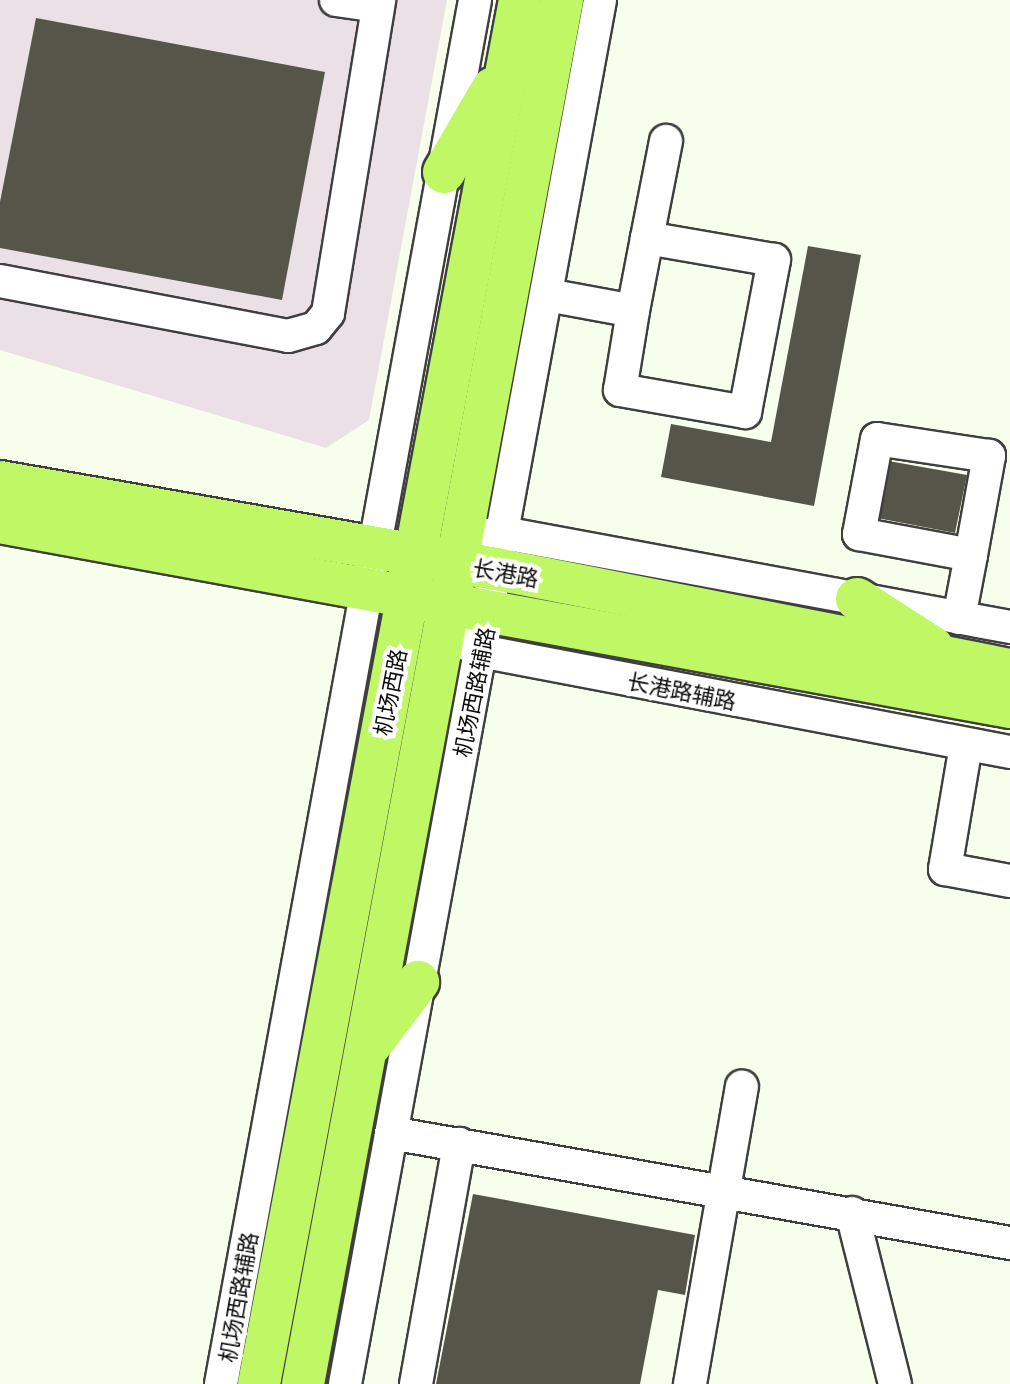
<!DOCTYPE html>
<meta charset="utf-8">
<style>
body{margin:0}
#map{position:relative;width:1010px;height:1384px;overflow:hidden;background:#f7ffec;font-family:Georgia,"Noto Sans SC",serif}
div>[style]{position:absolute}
.industrial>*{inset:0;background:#ebe0e6}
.building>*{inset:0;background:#555549}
.roads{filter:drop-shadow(2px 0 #3f3f3f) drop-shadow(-2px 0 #3f3f3f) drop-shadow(0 2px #3f3f3f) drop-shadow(0 -2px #3f3f3f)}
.minor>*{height:32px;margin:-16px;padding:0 16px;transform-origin:16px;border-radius:16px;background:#fff}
.major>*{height:42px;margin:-21px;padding:0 21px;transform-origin:21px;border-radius:21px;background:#c0f764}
span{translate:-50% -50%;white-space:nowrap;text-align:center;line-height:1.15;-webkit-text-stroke:8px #fff;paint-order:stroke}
.street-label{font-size:22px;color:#0c0c0c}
</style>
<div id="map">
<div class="industrial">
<i style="clip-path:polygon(0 0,447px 0,369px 420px,326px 448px,0 350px)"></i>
</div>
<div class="building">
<i style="clip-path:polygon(36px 18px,325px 72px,282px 300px,0 248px,0 202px)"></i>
<i style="clip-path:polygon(808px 246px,861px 255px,814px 506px,661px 477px,671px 424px,771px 442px)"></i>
<i style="clip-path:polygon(883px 460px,967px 475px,955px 533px,872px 517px)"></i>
<i style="clip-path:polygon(473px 1194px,695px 1235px,685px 1295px,658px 1290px,640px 1384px,436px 1384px)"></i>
</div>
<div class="roads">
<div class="minor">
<i style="left:336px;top:0;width:42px;rotate:8.1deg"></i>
<i style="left:647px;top:238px;width:99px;rotate:-78.9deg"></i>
<i style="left:0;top:281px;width:293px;rotate:10.8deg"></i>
<i style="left:288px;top:336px;width:29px;rotate:-16deg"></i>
<i style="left:316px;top:328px;width:19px;rotate:-51deg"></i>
<i style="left:328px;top:313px;width:317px;rotate:-80.7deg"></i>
<i style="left:547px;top:295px;width:87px;rotate:10.5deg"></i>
<i style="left:633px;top:311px;width:80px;rotate:99.3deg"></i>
<i style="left:620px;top:390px;width:127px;rotate:10deg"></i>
<i style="left:745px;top:412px;width:155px;rotate:-79.2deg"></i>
<i style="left:774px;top:260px;width:129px;rotate:-170.2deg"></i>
<i style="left:647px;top:238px;width:74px;rotate:100.9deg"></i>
<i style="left:481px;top:536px;width:22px;rotate:-8deg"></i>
<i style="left:503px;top:533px;width:516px;rotate:10.5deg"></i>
<i style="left:959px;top:618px;width:64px;rotate:-79.2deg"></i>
<i style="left:971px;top:555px;width:101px;rotate:-79.7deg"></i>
<i style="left:989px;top:456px;width:113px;rotate:-171.4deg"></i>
<i style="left:877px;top:439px;width:97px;rotate:100.7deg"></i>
<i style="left:859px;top:534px;width:114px;rotate:10.6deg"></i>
<i style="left:461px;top:641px;width:21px;rotate:28deg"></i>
<i style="left:480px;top:651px;width:540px;rotate:10.79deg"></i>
<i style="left:966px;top:745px;width:126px;rotate:99.6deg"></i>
<i style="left:945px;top:869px;width:66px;rotate:10.5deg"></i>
<i style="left:391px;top:1133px;width:629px;rotate:10.08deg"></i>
<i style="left:852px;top:1213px;width:176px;rotate:75.9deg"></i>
<i style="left:221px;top:1384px;width:1407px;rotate:-79.6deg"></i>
<i style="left:345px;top:1384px;width:1407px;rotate:-79.56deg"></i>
<i style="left:416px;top:1384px;width:244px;rotate:-79.8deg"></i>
<i style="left:690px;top:1384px;width:302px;rotate:-80.1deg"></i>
</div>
<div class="major">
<i style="left:444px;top:172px;width:97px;rotate:-59.7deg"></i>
<i style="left:0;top:482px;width:504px;rotate:9.95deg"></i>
<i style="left:496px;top:569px;width:524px;rotate:11.12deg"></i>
<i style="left:0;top:522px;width:1027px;rotate:10.38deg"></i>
<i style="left:857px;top:599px;width:90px;rotate:32.8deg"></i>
<i style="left:371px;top:1044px;width:78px;rotate:-52.8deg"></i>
<i style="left:259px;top:1384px;width:1408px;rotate:-79.32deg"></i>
<i style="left:303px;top:1384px;width:1408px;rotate:-79.4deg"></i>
</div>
</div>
<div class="street-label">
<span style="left:506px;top:572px;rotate:10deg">长港路</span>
<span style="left:682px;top:690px;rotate:11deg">长港路辅路</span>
<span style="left:389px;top:692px;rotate:-79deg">机场西路</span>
<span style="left:473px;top:692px;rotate:-79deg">机场西路辅路</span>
<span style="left:237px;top:1297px;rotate:-80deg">机场西路辅路</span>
</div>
</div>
